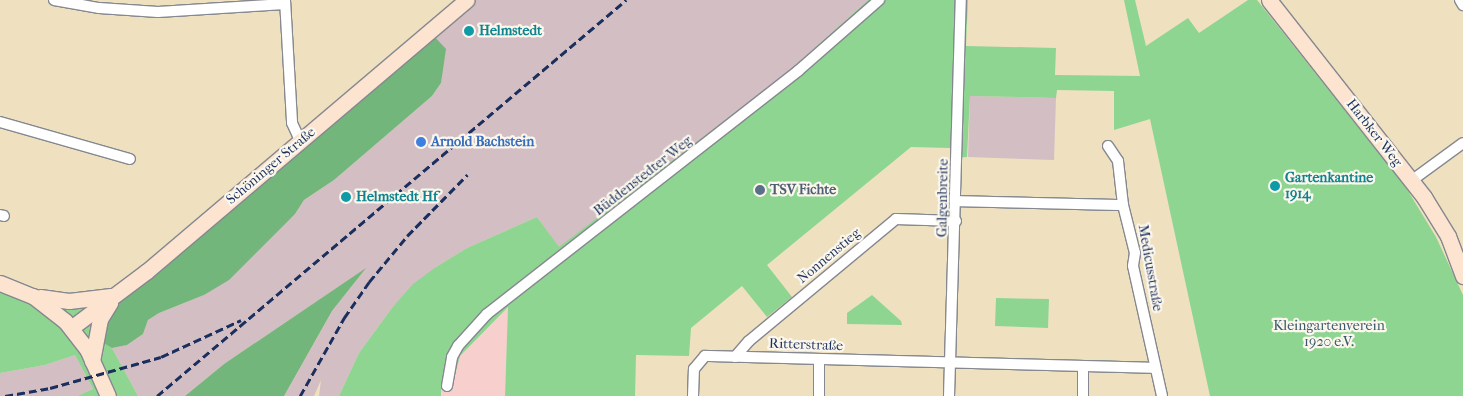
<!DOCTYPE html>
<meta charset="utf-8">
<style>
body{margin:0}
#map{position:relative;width:1463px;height:396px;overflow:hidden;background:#efe0c0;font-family:"IM FELL French Canon",serif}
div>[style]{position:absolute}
.built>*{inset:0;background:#f7d0cd}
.industrial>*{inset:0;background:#d2bec3}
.green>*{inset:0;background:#8dd591}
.forest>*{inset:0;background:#72b67b}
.roads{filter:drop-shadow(1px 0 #85888f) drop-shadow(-1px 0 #85888f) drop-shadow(0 1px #85888f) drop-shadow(0 -1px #85888f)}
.minor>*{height:10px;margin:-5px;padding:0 5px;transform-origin:5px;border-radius:5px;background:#fff}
.secondary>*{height:15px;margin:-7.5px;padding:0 7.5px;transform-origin:7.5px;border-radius:7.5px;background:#fde4d0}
.rail>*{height:2.5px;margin-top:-1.25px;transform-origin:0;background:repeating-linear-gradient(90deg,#1b2f5e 0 8px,transparent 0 12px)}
.dots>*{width:14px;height:14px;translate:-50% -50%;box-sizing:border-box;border:2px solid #fbf7ec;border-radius:50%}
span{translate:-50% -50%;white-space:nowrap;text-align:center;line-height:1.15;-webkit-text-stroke:4.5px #fbf7ec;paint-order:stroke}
.culture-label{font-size:14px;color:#0d838f;font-weight:700}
.left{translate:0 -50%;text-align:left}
.street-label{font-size:14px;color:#1b2f5e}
.shop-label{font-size:14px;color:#366cbe;font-weight:700}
.service-label{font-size:14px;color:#4e5e75;font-weight:700}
.park-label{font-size:14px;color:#38586b}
</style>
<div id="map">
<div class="built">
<i style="clip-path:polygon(508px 307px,505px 395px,539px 396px,441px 396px,441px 383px,453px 382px,460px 356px)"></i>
</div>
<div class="industrial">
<i style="clip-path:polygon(474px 0,868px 0,787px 73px,559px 248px,537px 217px,467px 248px,436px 267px,392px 308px,359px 353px,339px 396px,319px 396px,321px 380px,314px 396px,284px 396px,332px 311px,364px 270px,224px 364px,185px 396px,138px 396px,112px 348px,127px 345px,143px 334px,148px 320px,159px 313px,204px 295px,295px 214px,304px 200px,334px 180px,432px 96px,441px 83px,442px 69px,433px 35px)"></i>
<i style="clip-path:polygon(970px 96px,1056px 98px,1054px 160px,968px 157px)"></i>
<i style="clip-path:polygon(75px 355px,93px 389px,77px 396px,0 396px,0 373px,45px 365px)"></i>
</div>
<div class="green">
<i style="clip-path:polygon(868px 0,968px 0,966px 46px,1056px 48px,1055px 75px,1140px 76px,1124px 0,1135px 0,1146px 46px,1188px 18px,1199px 33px,1248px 0,1257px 0,1405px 186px,1436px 237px,1463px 295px,1463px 396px,1210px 396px,1150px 119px,1114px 130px,1114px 91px,1057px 90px,1056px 98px,970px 96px,967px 157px,950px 158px,950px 148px,911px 147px,767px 265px,792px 297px,767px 317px,742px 286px,691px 328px,689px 356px,636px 355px,635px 396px,505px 396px,508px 307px,460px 356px,453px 383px,441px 383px,441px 396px,339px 396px,359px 353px,392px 308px,413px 284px,436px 267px,467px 248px,537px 217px,559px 247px,787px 73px)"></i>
<i style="clip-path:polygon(0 291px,66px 306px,115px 304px,105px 344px,112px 348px,138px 396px,77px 396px,93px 389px,75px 355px,45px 365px,0 373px)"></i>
<i style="clip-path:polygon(872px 295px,901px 321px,902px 325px,847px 324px,847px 313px)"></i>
<i style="clip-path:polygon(996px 298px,1049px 299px,1048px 328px,995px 326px)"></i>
</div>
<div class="forest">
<i style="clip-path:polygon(433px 35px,446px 49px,441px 83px,432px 96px,334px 180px,304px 200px,295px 214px,229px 280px,204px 295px,159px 313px,148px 320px,143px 334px,127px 345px,112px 348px,105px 344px,104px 334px,110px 309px,115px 304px)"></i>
<i style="clip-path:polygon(366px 268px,332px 311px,284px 396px,185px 396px,224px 364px)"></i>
</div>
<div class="roads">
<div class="minor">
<i style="left:54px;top:0;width:46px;rotate:10.1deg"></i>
<i style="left:99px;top:8px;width:59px;rotate:3.9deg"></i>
<i style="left:158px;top:12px;width:127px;rotate:-3.6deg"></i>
<i style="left:285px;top:0;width:123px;rotate:86.7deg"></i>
<i style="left:292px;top:123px;width:21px;rotate:65deg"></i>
<i style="left:1460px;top:0;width:6px;rotate:59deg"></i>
<i style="left:0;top:122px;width:135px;rotate:15.9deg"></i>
<i style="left:1108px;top:146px;width:18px;rotate:56deg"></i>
<i style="left:1118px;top:161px;width:44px;rotate:83.5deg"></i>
<i style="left:1123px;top:205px;width:49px;rotate:76deg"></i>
<i style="left:1135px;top:253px;width:13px;rotate:99deg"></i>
<i style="left:1133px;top:266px;width:133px;rotate:77.4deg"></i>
<i style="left:1411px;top:181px;width:64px;rotate:-36.2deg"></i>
<i style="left:957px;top:201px;width:166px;rotate:1.4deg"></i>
<i style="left:0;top:215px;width:4px;rotate:14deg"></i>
<i style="left:735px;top:357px;width:21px;rotate:-49deg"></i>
<i style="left:749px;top:341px;width:191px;rotate:-39.7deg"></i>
<i style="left:896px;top:219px;width:60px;rotate:1.9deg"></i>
<i style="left:447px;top:386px;width:29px;rotate:-80deg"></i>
<i style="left:452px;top:357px;width:13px;rotate:-61deg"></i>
<i style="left:458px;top:346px;width:43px;rotate:-47.8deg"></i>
<i style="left:487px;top:314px;width:395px;rotate:-38deg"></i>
<i style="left:798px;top:71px;width:108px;rotate:-41.2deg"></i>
<i style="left:693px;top:396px;width:27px;rotate:-88deg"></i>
<i style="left:694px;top:369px;width:17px;rotate:-50deg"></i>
<i style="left:705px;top:356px;width:450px;rotate:1.5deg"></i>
<i style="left:819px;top:396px;width:37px;rotate:-90deg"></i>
<i style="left:949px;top:396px;width:396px;rotate:-88.3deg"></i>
<i style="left:1083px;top:396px;width:29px;rotate:-90deg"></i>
</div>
<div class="secondary">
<i style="left:1269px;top:0;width:251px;rotate:51.8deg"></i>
<i style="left:1424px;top:197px;width:46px;rotate:58.4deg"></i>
<i style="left:1448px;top:236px;width:43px;rotate:69.4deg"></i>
<i style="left:0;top:283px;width:35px;rotate:22deg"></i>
<i style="left:33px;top:296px;width:41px;rotate:38deg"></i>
<i style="left:65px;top:321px;width:36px;rotate:52deg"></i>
<i style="left:87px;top:349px;width:51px;rotate:65.9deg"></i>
<i style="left:40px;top:297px;width:29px;rotate:8deg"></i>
<i style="left:69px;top:301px;width:42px;rotate:-6.8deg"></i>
<i style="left:71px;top:328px;width:95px;rotate:-36.9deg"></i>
<i style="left:147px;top:271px;width:419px;rotate:-40.3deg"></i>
<i style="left:92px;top:361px;width:43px;rotate:-79.2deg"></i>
<i style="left:100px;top:319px;width:19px;rotate:-58deg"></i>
</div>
</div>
<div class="rail">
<i style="left:5px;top:396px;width:46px;rotate:-10.1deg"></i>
<i style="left:50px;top:388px;width:115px;rotate:-15.6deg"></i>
<i style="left:161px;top:357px;width:88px;rotate:-24.8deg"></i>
<i style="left:157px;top:396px;width:614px;rotate:-40.18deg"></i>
<i style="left:300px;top:396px;width:90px;rotate:-60.6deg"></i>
<i style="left:344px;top:318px;width:44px;rotate:-55.2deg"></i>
<i style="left:369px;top:282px;width:60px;rotate:-50.4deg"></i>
<i style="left:407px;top:236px;width:86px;rotate:-45.5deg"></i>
</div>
<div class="dots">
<i style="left:469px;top:31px;background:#0f9aa8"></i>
<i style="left:421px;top:142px;background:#3f7fe0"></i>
<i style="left:1275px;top:186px;background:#0f9aa8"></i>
<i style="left:760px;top:190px;background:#5c6f8a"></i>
<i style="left:346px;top:197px;background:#0f9aa8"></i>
</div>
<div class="culture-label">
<span class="left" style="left:479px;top:31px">Helmstedt</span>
<span class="left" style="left:1285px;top:186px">Gartenkantine<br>1914</span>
<span class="left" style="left:356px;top:197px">Helmstedt Hf</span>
</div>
<div class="street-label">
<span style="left:1374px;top:133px;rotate:52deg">Harbker Weg</span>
<span style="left:271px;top:166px;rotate:-40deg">Schöninger Straße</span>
<span style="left:643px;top:176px;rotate:-38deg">Büddenstedter Weg</span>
<span style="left:943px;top:198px;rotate:-89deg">Galgenbreite</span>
<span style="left:829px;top:256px;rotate:-40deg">Nonnenstieg</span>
<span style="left:1150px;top:268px;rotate:80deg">Medicusstraße</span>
<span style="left:806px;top:345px;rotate:2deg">Ritterstraße</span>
</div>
<div class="shop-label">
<span class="left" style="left:431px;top:142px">Arnold Bachstein</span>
</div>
<div class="service-label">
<span class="left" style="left:770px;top:190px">TSV Fichte</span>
</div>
<div class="park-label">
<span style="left:1329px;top:334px">Kleingartenverein<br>1920 e.V.</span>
</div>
</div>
